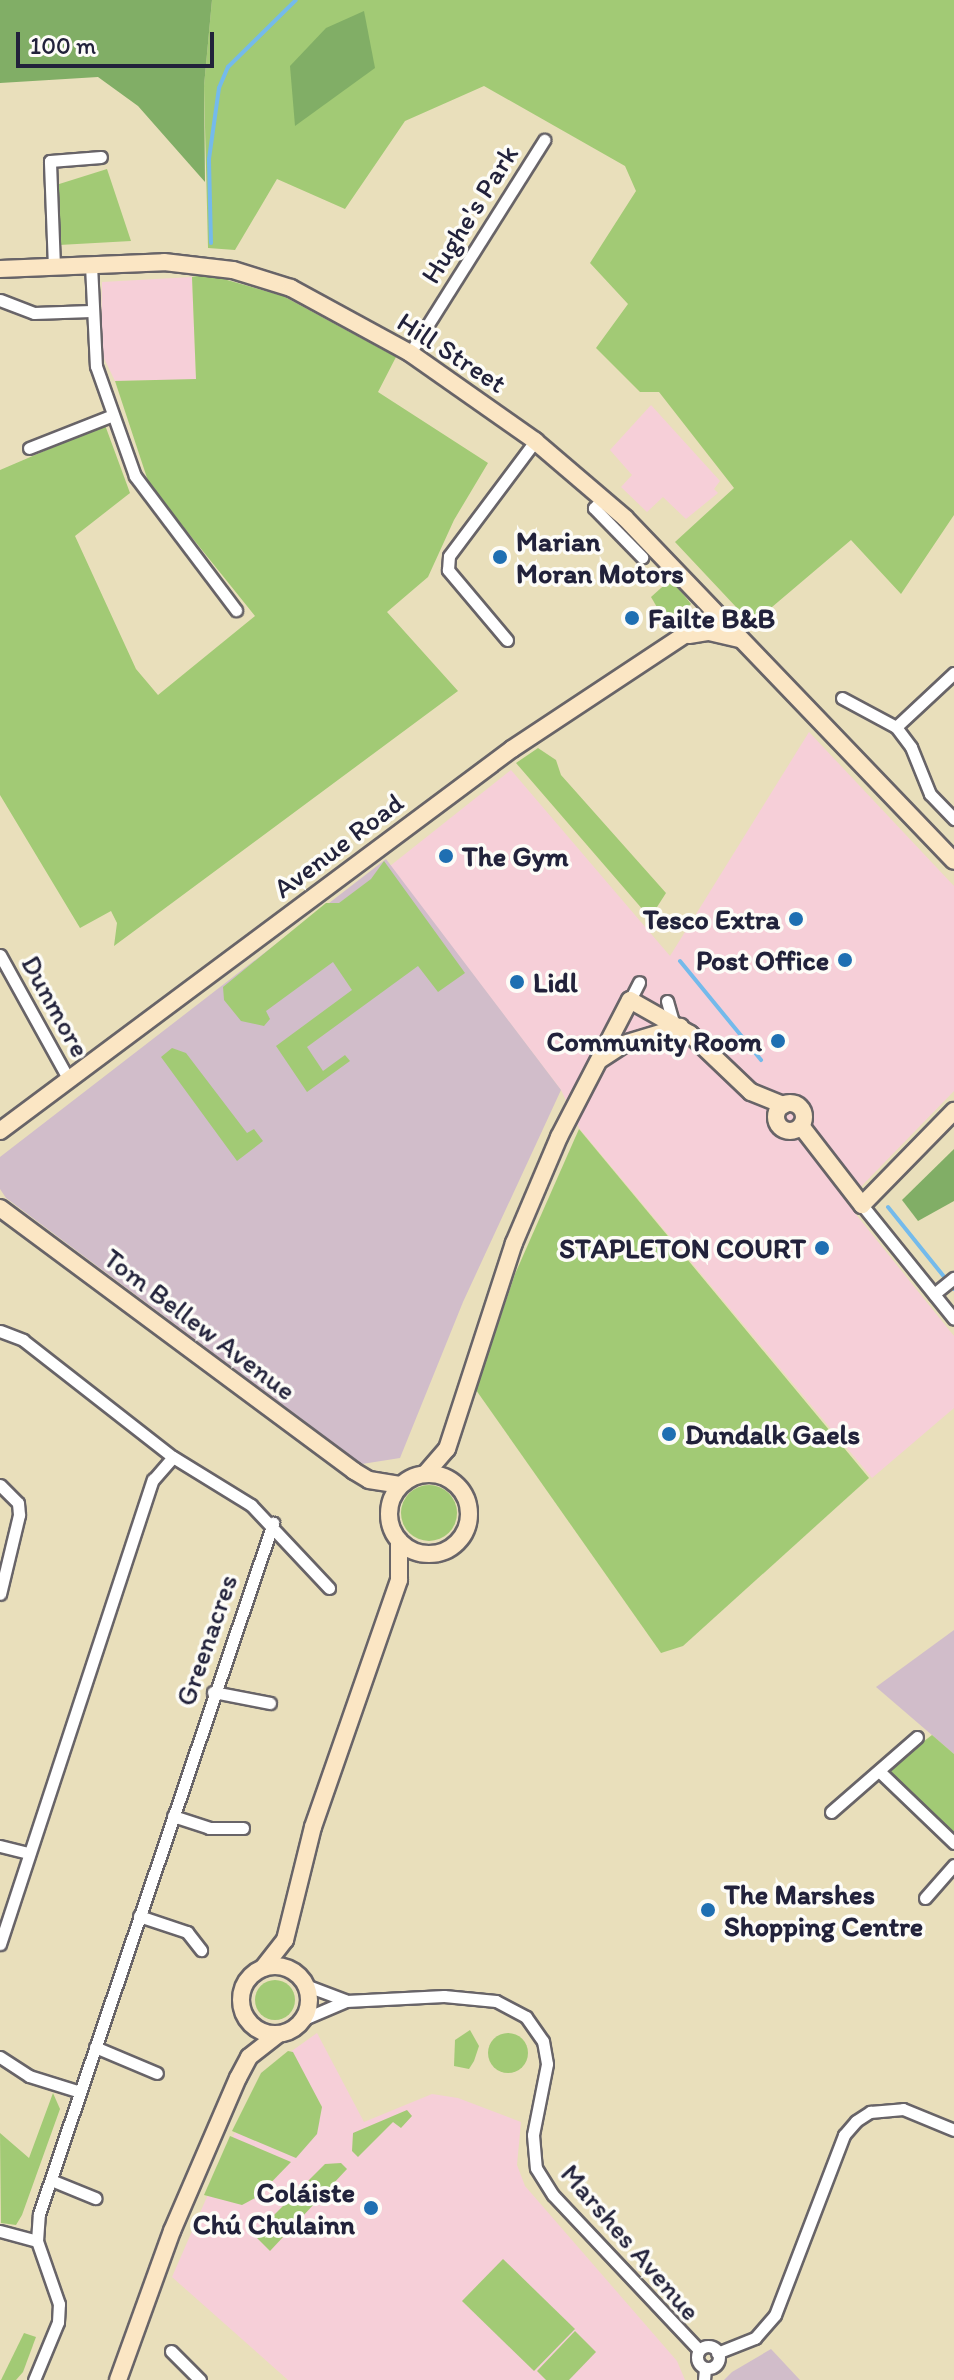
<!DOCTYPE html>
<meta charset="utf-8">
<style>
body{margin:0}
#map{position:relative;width:954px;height:2380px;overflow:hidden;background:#e9dfbb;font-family:Itim,sans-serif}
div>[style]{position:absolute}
.built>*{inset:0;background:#f6cfd8}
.industrial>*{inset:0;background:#d1bdca}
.green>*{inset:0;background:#a2ca75}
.round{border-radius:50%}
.forest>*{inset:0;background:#81ae66}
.stream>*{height:4px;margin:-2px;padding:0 2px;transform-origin:2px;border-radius:2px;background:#74baeb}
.roads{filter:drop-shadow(2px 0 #686468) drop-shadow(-2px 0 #686468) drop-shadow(0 2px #686468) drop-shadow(0 -2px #686468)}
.street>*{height:11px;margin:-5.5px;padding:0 5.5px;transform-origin:5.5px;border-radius:5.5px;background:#fff}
.street>.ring{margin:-5.5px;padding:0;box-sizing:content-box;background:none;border:11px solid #fff;border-radius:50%}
.secondary>*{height:16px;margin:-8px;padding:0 8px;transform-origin:8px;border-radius:8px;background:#fbe6c4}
.secondary>.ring{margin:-8px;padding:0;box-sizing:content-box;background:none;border:16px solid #fbe6c4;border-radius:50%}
.dots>*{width:22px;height:22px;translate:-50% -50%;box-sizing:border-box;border:4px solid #fdfcf7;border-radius:50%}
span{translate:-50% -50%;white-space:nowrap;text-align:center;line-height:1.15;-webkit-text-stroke:7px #fdfcf7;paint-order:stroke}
.street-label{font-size:28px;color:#22223b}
.poi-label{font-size:28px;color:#22223b;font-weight:700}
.left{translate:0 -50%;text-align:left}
.right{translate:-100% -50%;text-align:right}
.scale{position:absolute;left:16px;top:32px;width:198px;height:36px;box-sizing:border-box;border:4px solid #22223b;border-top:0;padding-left:10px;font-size:24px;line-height:28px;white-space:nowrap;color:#22223b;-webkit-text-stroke:6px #fdfcf7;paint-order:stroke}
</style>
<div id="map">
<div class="built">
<i style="clip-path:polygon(192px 277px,196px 380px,115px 381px,101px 352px,102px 282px)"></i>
<i style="clip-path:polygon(651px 405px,720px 481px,714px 489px,718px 493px,686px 519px,663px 497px,647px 512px,621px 487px,632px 475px,610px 450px)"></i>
<i style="clip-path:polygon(809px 732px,954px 886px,954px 1091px,846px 1202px,954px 1336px,954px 1408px,872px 1478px,579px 1128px,561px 1090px,390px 866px,511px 770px,670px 956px)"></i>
<i style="clip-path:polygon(317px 2033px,364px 2122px,432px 2094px,458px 2098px,521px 2122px,517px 2165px,525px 2186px,677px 2361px,685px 2380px,288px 2380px,172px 2277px,261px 2073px)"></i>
</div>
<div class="industrial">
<i style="clip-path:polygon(386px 859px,561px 1090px,463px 1302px,400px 1458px,362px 1464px,6px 1198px,0 1189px,0 1157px)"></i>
<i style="clip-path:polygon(954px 1630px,954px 1754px,876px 1687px)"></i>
<i style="clip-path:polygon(771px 2349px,800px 2380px,724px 2380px,732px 2372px)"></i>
</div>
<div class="green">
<i style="clip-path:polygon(212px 0,954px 0,954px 515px,901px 594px,851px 540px,752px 624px,675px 542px,734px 488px,659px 392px,640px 392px,596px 348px,628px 304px,590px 263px,636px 191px,625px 166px,484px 86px,405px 121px,345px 209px,277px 179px,235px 250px,208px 248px,204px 86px)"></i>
<i style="clip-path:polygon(107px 169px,131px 241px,59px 245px,56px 185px)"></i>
<i style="clip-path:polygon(206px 274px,283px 296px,396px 357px,378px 392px,488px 463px,454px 520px,428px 577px,387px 612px,458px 691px,114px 946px,117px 923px,111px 911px,80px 928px,0 795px,0 470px,105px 425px,130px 493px,75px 536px,136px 669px,158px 695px,255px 616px,149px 484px,115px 381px,196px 379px,192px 277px)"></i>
<i style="clip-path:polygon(671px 579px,691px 604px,668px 626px,651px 597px)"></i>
<i style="clip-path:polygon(538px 748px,556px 760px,561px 775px,666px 893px,650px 918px,516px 763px)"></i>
<i style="clip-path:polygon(384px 861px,465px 973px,438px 992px,418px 966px,307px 1047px,323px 1071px,345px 1055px,350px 1061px,307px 1092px,276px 1046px,352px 990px,333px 962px,266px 1011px,270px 1019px,264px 1026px,241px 1021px,224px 1000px,223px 987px,326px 903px,339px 903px,371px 879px)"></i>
<i style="clip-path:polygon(172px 1048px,186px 1053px,247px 1133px,254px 1129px,263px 1141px,237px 1161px,161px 1057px)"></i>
<i style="clip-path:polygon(579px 1129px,869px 1478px,683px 1646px,661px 1653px,476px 1390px,515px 1274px)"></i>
<i class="round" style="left:401px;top:1485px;width:56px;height:56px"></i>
<i style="clip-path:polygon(932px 1735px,954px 1754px,954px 1837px,891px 1773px,893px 1765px)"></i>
<i class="round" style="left:255px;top:1980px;width:40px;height:40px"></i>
<i style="clip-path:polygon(470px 2030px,479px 2046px,474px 2061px,469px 2069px,454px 2066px,455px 2040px)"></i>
<i class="round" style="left:488px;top:2033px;width:40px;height:40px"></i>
<i style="clip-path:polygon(288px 2051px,293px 2052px,322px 2107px,317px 2134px,296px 2158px,232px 2131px,261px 2073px)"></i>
<i style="clip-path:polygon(53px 2093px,60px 2109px,22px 2215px,16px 2225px,1px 2223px,0 2133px,29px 2158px)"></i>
<i style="clip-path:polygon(407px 2110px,412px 2116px,401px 2128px,393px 2122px,358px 2157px,352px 2151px,353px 2133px)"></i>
<i style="clip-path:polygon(230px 2136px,291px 2162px,257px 2197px,242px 2205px,204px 2195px)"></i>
<i style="clip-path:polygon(341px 2163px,347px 2169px,270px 2251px,254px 2235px,325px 2164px)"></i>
<i style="clip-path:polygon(503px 2259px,575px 2329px,534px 2371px,462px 2301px)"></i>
<i style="clip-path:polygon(575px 2331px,596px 2352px,569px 2380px,546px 2380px,537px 2371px)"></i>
<i style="clip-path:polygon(24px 2333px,36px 2337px,23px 2372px,16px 2380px,1px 2380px)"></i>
</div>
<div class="forest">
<i style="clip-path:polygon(0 0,212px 0,204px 86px,205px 182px,138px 106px,98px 77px,0 83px)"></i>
<i style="clip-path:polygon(364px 11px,375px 68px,295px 126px,290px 66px,326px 28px)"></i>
<i style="clip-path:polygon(954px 1149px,954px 1201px,918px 1221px,902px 1200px)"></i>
</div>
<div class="stream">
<i style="left:211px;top:243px;width:84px;rotate:-91.4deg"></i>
<i style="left:209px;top:159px;width:72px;rotate:-82deg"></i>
<i style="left:219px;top:88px;width:23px;rotate:-67deg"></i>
<i style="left:228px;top:67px;width:95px;rotate:-44.6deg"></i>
<i style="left:680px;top:961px;width:128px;rotate:50.7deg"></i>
<i style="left:888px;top:1207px;width:105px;rotate:51.2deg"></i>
</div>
<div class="roads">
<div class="street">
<i style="left:91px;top:265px;width:101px;rotate:87.2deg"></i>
<i style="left:96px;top:366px;width:117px;rotate:70.5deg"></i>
<i style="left:135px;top:476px;width:168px;rotate:53deg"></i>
<i style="left:54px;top:267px;width:106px;rotate:-92.2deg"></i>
<i style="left:50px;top:161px;width:51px;rotate:-4.5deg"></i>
<i style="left:0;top:300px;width:36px;rotate:21deg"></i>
<i style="left:34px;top:313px;width:57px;rotate:-2deg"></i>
<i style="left:410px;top:353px;width:252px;rotate:-57.8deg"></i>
<i style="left:29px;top:448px;width:90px;rotate:-21.4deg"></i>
<i style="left:604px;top:498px;width:14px;rotate:135deg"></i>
<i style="left:594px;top:508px;width:69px;rotate:45.6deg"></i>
<i style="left:507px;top:640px;width:92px;rotate:-130.1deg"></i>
<i style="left:448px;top:570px;width:14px;rotate:-86deg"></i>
<i style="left:449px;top:556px;width:144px;rotate:-53.2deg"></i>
<i style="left:842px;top:698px;width:61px;rotate:28.2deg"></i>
<i style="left:896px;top:727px;width:25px;rotate:53deg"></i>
<i style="left:911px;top:747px;width:51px;rotate:68deg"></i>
<i style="left:930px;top:794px;width:35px;rotate:46deg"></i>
<i style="left:896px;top:727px;width:79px;rotate:-43deg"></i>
<i style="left:0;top:955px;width:143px;rotate:61.1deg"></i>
<i style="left:630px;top:1000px;width:20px;rotate:-63deg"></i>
<i style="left:667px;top:1001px;width:22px;rotate:74deg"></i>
<i style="left:862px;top:1205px;width:146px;rotate:51.1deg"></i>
<i style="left:934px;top:1294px;width:26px;rotate:-39deg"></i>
<i style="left:0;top:1331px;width:25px;rotate:21deg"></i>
<i style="left:23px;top:1340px;width:190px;rotate:38deg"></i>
<i style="left:173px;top:1457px;width:92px;rotate:31.6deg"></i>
<i style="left:251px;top:1505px;width:114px;rotate:46.8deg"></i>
<i style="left:0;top:1485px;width:25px;rotate:45deg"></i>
<i style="left:18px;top:1503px;width:12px;rotate:85deg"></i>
<i style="left:19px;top:1515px;width:81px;rotate:103.5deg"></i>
<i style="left:213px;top:1692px;width:58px;rotate:10.9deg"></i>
<i style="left:879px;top:1771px;width:104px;rotate:43.8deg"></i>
<i style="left:831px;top:1812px;width:114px;rotate:-41.1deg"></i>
<i style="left:173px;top:1816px;width:38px;rotate:18deg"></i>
<i style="left:209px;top:1828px;width:34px"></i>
<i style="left:0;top:1846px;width:30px;rotate:14deg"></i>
<i style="left:925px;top:1898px;width:44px;rotate:-48.7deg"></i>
<i style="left:139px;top:1916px;width:51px;rotate:18.4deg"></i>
<i style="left:187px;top:1932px;width:23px;rotate:52deg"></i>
<i style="left:0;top:1944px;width:489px;rotate:-71.8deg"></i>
<i style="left:153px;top:1480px;width:30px;rotate:-49deg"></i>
<i style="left:305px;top:1985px;width:43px;rotate:20.6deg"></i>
<i style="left:304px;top:2019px;width:46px;rotate:-23.2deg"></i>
<i style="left:346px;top:2001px;width:98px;rotate:-2.9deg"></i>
<i style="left:444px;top:1996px;width:52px;rotate:5.5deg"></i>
<i style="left:496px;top:2001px;width:34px;rotate:28deg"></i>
<i style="left:526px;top:2017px;width:29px;rotate:55deg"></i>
<i style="left:543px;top:2041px;width:23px;rotate:80deg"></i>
<i style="left:547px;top:2064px;width:72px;rotate:101.2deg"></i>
<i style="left:533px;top:2135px;width:33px;rotate:85deg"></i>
<i style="left:536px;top:2168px;width:32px;rotate:58deg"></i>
<i style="left:553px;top:2195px;width:213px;rotate:46.7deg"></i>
<i style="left:95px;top:2047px;width:67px;rotate:22.8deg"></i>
<i style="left:0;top:2057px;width:35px;rotate:33deg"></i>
<i style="left:29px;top:2076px;width:53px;rotate:17.4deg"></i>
<i style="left:51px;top:2180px;width:48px;rotate:22.2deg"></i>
<i style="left:0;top:2231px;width:38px;rotate:15deg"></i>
<i class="ring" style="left:697px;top:2346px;width:11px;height:11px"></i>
<i style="left:171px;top:2351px;width:41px;rotate:45deg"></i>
<i style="left:717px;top:2353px;width:41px;rotate:-21.5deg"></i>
<i style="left:755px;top:2338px;width:30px;rotate:-49deg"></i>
<i style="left:775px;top:2315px;width:193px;rotate:-69deg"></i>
<i style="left:844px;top:2135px;width:18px;rotate:-49deg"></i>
<i style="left:856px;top:2121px;width:17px;rotate:-33deg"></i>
<i style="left:870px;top:2112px;width:33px;rotate:-5deg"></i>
<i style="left:903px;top:2109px;width:55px;rotate:22.4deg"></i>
<i style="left:34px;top:2380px;width:63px;rotate:-67.5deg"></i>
<i style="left:58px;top:2322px;width:18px;rotate:-87deg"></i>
<i style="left:59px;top:2304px;width:67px;rotate:-109.2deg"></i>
<i style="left:37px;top:2241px;width:27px;rotate:-86deg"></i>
<i style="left:39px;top:2214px;width:730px;rotate:-71.29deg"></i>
<i style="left:704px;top:2380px;width:12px;rotate:-85deg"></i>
</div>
<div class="secondary">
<i style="left:0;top:269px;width:164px;rotate:-2.4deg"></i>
<i style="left:164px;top:262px;width:69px;rotate:6.6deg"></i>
<i style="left:233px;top:270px;width:61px;rotate:17.2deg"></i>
<i style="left:291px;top:288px;width:136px;rotate:28.6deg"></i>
<i style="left:410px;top:353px;width:153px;rotate:35.1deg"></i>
<i style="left:535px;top:441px;width:118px;rotate:40.5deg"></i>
<i style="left:625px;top:518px;width:475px;rotate:46.2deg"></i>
<i style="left:689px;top:635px;width:20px;rotate:-9deg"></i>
<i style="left:709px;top:632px;width:32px;rotate:13deg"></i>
<i style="left:601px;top:1059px;width:27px;rotate:-33deg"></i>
<i style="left:624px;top:1044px;width:59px;rotate:-16.9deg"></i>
<i class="ring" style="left:776px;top:1103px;width:12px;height:12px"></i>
<i style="left:801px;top:1126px;width:100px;rotate:52.3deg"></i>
<i style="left:862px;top:1205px;width:132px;rotate:-45.6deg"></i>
<i style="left:0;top:1131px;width:639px;rotate:-36.73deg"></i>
<i style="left:512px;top:749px;width:245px;rotate:-33.5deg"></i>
<i style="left:0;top:1208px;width:441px;rotate:36.6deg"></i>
<i style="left:354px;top:1471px;width:17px;rotate:31deg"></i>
<i style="left:369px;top:1480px;width:31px;rotate:9deg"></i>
<i style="left:426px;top:1473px;width:32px;rotate:-49deg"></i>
<i style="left:447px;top:1449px;width:217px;rotate:-72deg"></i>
<i style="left:514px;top:1243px;width:115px;rotate:-67deg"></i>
<i style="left:559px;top:1137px;width:154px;rotate:-62.6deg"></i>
<i style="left:630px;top:1000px;width:69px;rotate:29.5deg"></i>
<i style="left:690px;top:1034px;width:84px;rotate:43.6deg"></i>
<i style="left:751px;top:1092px;width:35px;rotate:22deg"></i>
<i class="ring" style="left:389px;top:1474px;width:64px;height:64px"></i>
<i class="ring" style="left:241px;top:1966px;width:52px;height:52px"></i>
<i style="left:263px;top:1968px;width:36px;rotate:-52deg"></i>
<i style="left:285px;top:1940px;width:116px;rotate:-76.1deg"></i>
<i style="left:313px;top:1827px;width:262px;rotate:-70.8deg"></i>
<i style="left:399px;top:1580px;width:39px;rotate:-90deg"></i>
<i style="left:118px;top:2380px;width:158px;rotate:-70.1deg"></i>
<i style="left:172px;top:2231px;width:167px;rotate:-66.7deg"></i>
<i style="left:238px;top:2078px;width:24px;rotate:-62deg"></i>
<i style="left:249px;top:2057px;width:37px;rotate:-38deg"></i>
</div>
</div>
<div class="dots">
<i style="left:500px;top:557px;background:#1f6fb2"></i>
<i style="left:632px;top:618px;background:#1f6fb2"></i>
<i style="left:446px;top:856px;background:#1f6fb2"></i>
<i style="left:796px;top:919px;background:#1f6fb2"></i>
<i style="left:845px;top:960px;background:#1f6fb2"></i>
<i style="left:517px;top:982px;background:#1f6fb2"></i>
<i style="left:778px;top:1041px;background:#1f6fb2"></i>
<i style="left:822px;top:1248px;background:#1f6fb2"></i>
<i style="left:669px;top:1434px;background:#1f6fb2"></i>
<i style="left:708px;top:1910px;background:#1f6fb2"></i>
<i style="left:371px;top:2208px;background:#1f6fb2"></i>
</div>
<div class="street-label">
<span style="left:469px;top:214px;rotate:-58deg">Hughe's Park</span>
<span style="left:452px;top:352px;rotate:33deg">Hill Street</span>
<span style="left:338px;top:845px;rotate:-37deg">Avenue Road</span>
<span style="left:56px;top:1006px;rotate:61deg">Dunmore</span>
<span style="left:200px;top:1324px;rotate:37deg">Tom Bellew Avenue</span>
<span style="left:206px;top:1640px;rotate:-71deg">Greenacres</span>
<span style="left:631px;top:2242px;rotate:49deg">Marshes Avenue</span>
</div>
<div class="poi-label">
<span class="left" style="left:516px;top:557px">Marian<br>Moran Motors</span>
<span class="left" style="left:648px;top:618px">Failte B&amp;B</span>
<span class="left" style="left:462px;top:856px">The Gym</span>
<span class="right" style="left:780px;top:919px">Tesco Extra</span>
<span class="right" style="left:829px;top:960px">Post Office</span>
<span class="left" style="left:533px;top:982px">Lidl</span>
<span class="right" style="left:762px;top:1041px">Community Room</span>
<span class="right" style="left:806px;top:1248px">STAPLETON COURT</span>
<span class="left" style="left:685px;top:1434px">Dundalk Gaels</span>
<span class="left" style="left:724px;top:1910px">The Marshes<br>Shopping Centre</span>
<span class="right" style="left:355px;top:2208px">Coláiste<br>Chú Chulainn</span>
</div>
<div class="scale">100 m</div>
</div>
